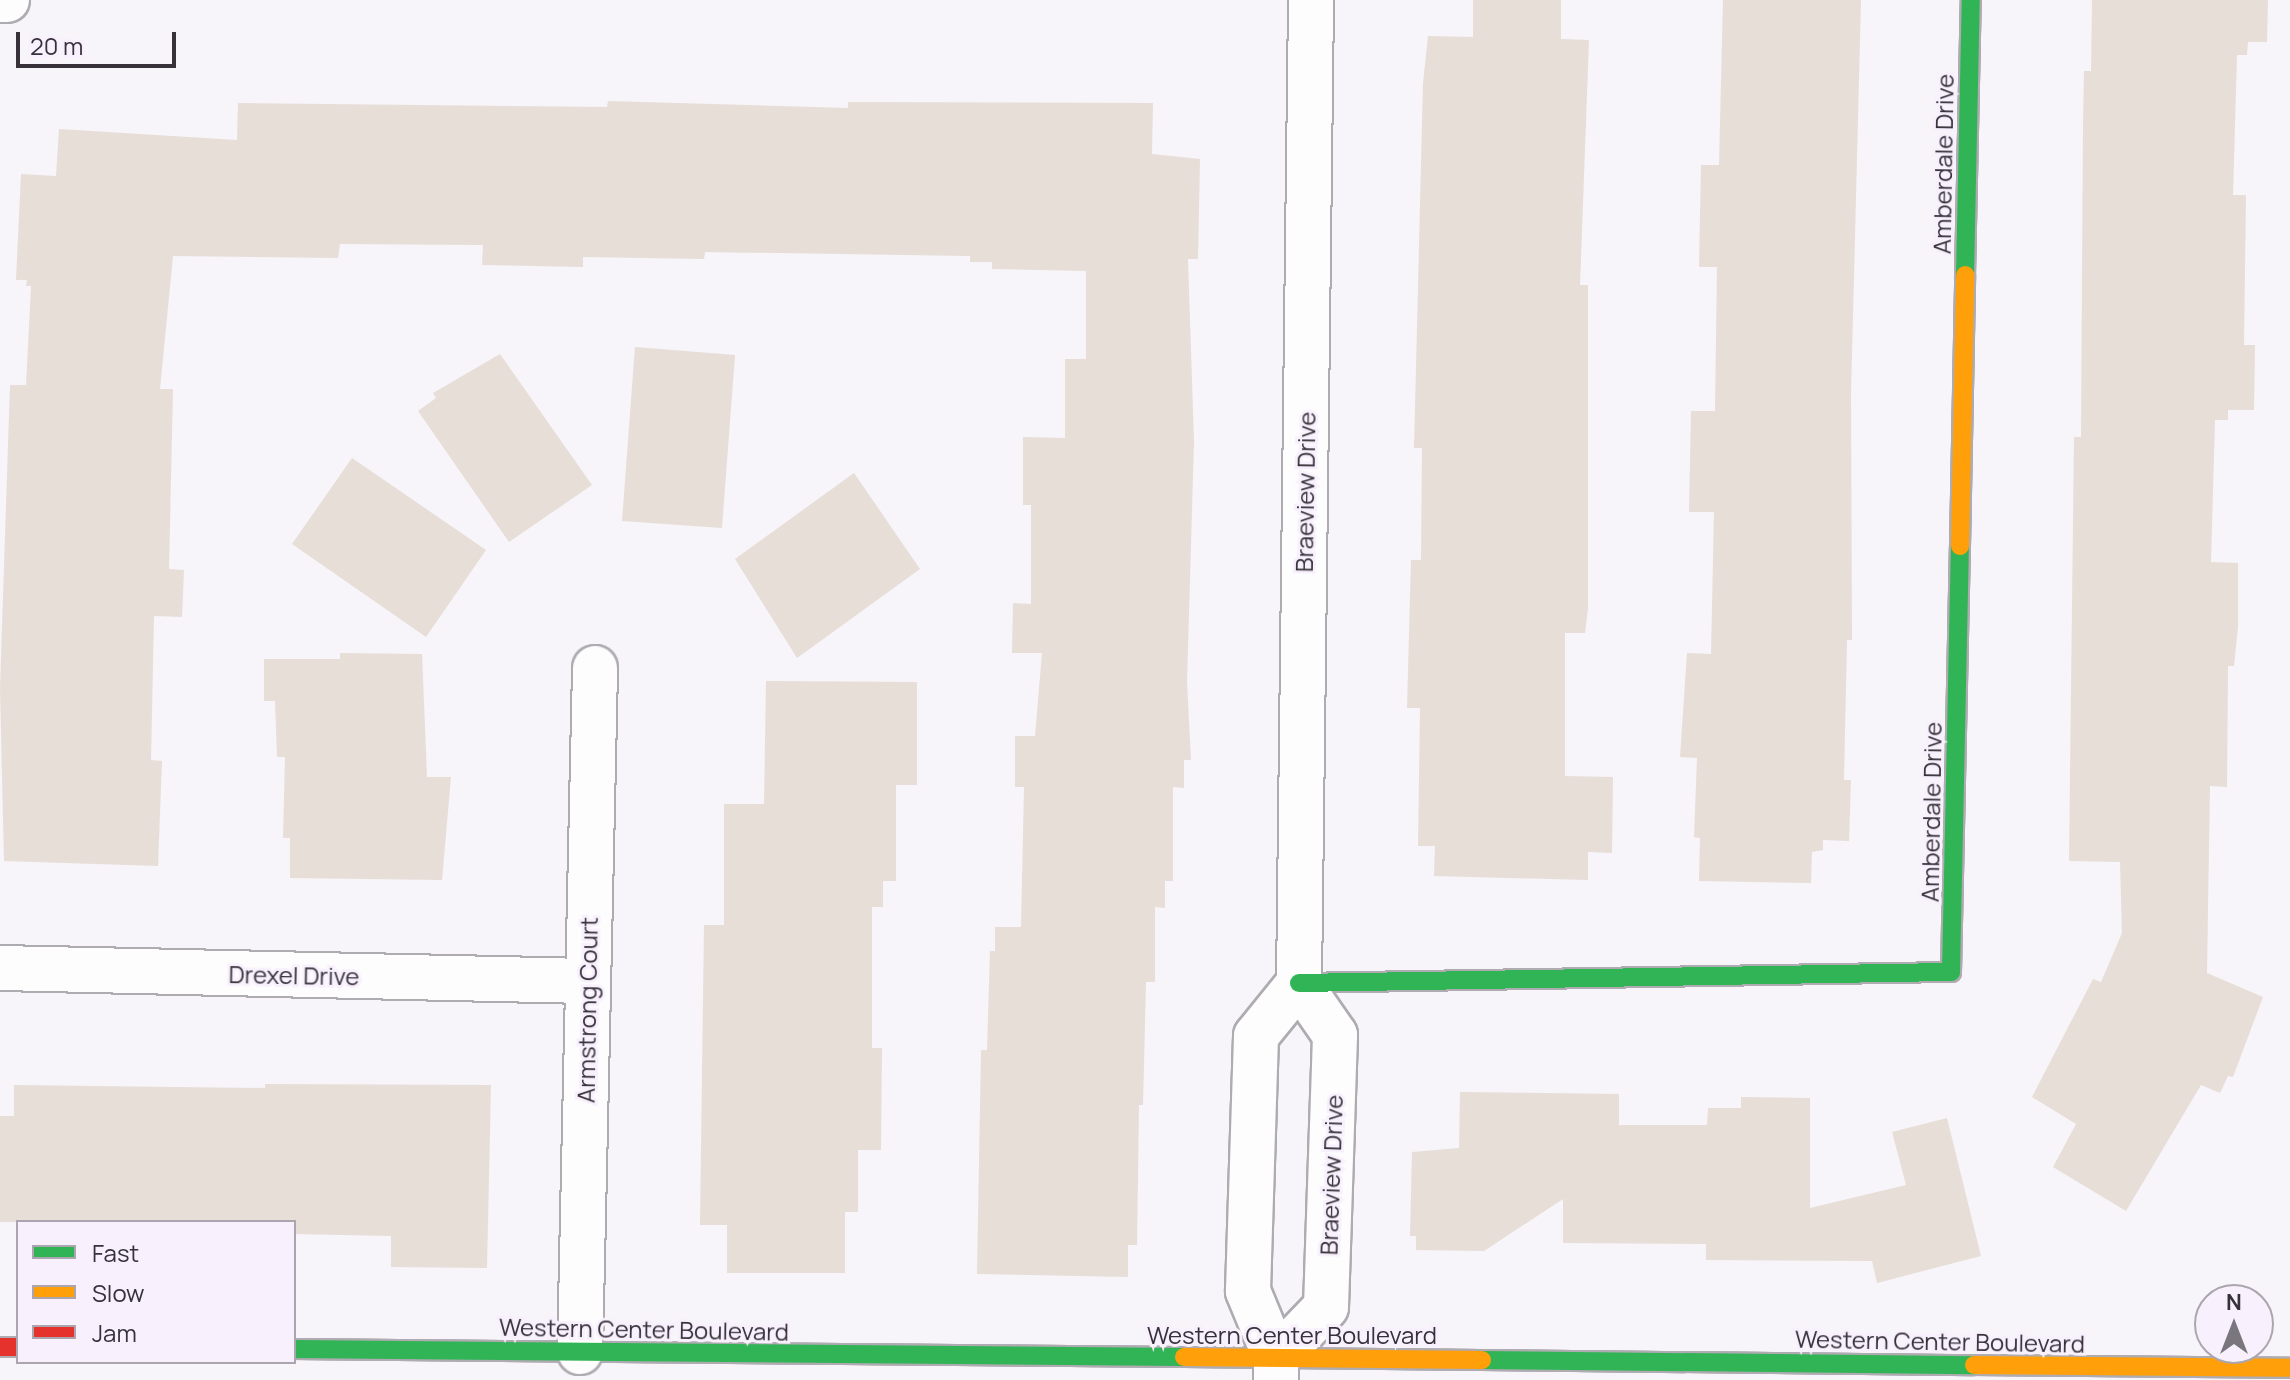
<!DOCTYPE html>
<style>
body{margin:0}
#map{position:relative;width:2290px;height:1380px;overflow:hidden;background:#f7f4fa;font-family:Manrope,sans-serif}
div>[style]{position:absolute}
.building>*{inset:0;background:#e6ded7}
.roads{filter:drop-shadow(2px 0 #aeabb1) drop-shadow(-2px 0 #aeabb1) drop-shadow(0 2px #aeabb1) drop-shadow(0 -2px #aeabb1)}
.street>*{height:44px;margin:-22px;padding:0 22px;transform-origin:22px;border-radius:22px;background:#fefdfe}
.fast>*{height:18px;margin:-9px;padding:0 9px;transform-origin:9px;border-radius:9px;background:#30b455}
.slow>*{height:18px;margin:-9px;padding:0 9px;transform-origin:9px;border-radius:9px;background:#ff9f0a}
.jam>*{height:18px;margin:-9px;padding:0 9px;transform-origin:9px;border-radius:9px;background:#e5322d}
span{translate:-50% -50%;white-space:nowrap;text-align:center;line-height:1.15;-webkit-text-stroke:6px #f8f1fd;paint-order:stroke}
.street-label{font-size:24px;color:#37323a}
.legend{position:absolute;left:16px;top:1220px;width:280px;height:144px;box-sizing:border-box;background:#f8f1fd;border:2px solid #aba5af;margin:0;padding:10px 14px;list-style:none;font-size:24px;color:#37323a}
.legend li{display:flex;align-items:center;gap:16px;height:40px}
.legend b{width:40px;border:2px solid #aba5af}
.north{position:absolute;left:2194px;top:1284px;width:80px;height:80px;box-sizing:border-box;background:#f8f1fd;border:2px solid #aba5af;border-radius:50%;rotate:0deg;font-size:22px;font-weight:700;line-height:32px;text-align:center;color:#37323a}
.north::after{content:'';display:block;margin:auto;width:28px;height:36px;background:#7a767d;clip-path:polygon(50% 0,100% 100%,50% 72%,0 100%)}
.scale{position:absolute;left:16px;top:32px;width:160px;height:36px;box-sizing:border-box;border:4px solid #37323a;border-top:0;padding-left:10px;font-size:24px;line-height:28px;white-space:nowrap;color:#37323a;-webkit-text-stroke:6px #f8f1fd;paint-order:stroke}
</style>
<div id="map">
<div class="building">
<i style="clip-path:polygon(1473px 0,1561px 0,1561px 39px,1589px 40px,1580px 285px,1588px 285px,1588px 608px,1585px 633px,1565px 633px,1565px 776px,1613px 777px,1612px 853px,1588px 852px,1588px 880px,1434px 876px,1435px 846px,1418px 846px,1420px 708px,1407px 708px,1411px 560px,1421px 560px,1422px 448px,1414px 448px,1423px 83px,1428px 36px,1473px 37px)"></i>
<i style="clip-path:polygon(1723px 0,1861px 0,1851px 394px,1852px 640px,1847px 640px,1844px 780px,1851px 780px,1849px 841px,1823px 840px,1823px 850px,1812px 852px,1811px 883px,1699px 881px,1700px 838px,1694px 837px,1697px 758px,1680px 757px,1687px 653px,1711px 654px,1714px 512px,1689px 512px,1691px 411px,1715px 411px,1717px 267px,1699px 267px,1701px 165px,1719px 165px)"></i>
<i style="clip-path:polygon(2092px 0,2268px 0,2267px 42px,2248px 42px,2247px 55px,2237px 55px,2233px 195px,2246px 195px,2244px 345px,2255px 345px,2254px 410px,2228px 410px,2228px 420px,2215px 420px,2211px 562px,2238px 563px,2238px 627px,2234px 666px,2228px 666px,2227px 787px,2210px 786px,2207px 973px,2263px 997px,2233px 1077px,2228px 1076px,2220px 1093px,2201px 1085px,2126px 1211px,2053px 1167px,2076px 1124px,2032px 1097px,2093px 979px,2101px 982px,2122px 933px,2120px 862px,2069px 861px,2074px 437px,2081px 437px,2083px 126px,2084px 71px,2091px 71px)"></i>
<i style="clip-path:polygon(608px 101px,848px 108px,848px 102px,1153px 103px,1152px 154px,1200px 159px,1198px 259px,1188px 259px,1194px 442px,1187px 682px,1191px 760px,1184px 760px,1184px 788px,1173px 787px,1173px 881px,1165px 881px,1165px 908px,1155px 907px,1155px 982px,1146px 982px,1143px 1105px,1139px 1105px,1137px 1245px,1128px 1245px,1128px 1277px,977px 1274px,981px 1050px,987px 1050px,990px 951px,995px 951px,995px 927px,1021px 927px,1024px 787px,1015px 787px,1015px 736px,1035px 736px,1042px 653px,1012px 653px,1013px 603px,1031px 604px,1031px 505px,1023px 505px,1023px 437px,1065px 438px,1065px 359px,1086px 359px,1086px 271px,992px 269px,992px 262px,970px 262px,970px 256px,705px 252px,704px 259px,583px 257px,583px 267px,482px 265px,483px 245px,340px 244px,338px 258px,173px 256px,160px 389px,173px 389px,169px 569px,184px 570px,182px 617px,154px 616px,151px 760px,162px 761px,158px 866px,4px 861px,0 688px,10px 385px,26px 385px,31px 286px,26px 286px,27px 280px,16px 280px,21px 174px,56px 176px,59px 129px,237px 140px,238px 103px,607px 107px)"></i>
<i style="clip-path:polygon(635px 347px,735px 355px,722px 528px,622px 521px)"></i>
<i style="clip-path:polygon(500px 354px,592px 485px,509px 542px,418px 411px,436px 398px,433px 393px)"></i>
<i style="clip-path:polygon(352px 458px,486px 550px,426px 637px,292px 544px)"></i>
<i style="clip-path:polygon(854px 473px,920px 569px,797px 658px,735px 559px)"></i>
<i style="clip-path:polygon(340px 653px,422px 654px,427px 777px,451px 777px,442px 880px,290px 878px,290px 838px,283px 838px,285px 757px,277px 757px,275px 701px,264px 701px,264px 659px,340px 659px)"></i>
<i style="clip-path:polygon(766px 681px,917px 682px,917px 785px,896px 785px,896px 881px,883px 881px,883px 907px,872px 907px,872px 1048px,882px 1048px,881px 1150px,858px 1150px,858px 1212px,845px 1212px,845px 1273px,727px 1273px,727px 1225px,700px 1225px,704px 925px,724px 925px,724px 804px,764px 804px)"></i>
<i style="clip-path:polygon(265px 1084px,491px 1085px,487px 1268px,391px 1267px,391px 1236px,294px 1234px,294px 1222px,0 1222px,0 1116px,14px 1116px,14px 1085px,265px 1088px)"></i>
<i style="clip-path:polygon(1460px 1092px,1619px 1094px,1619px 1125px,1707px 1125px,1708px 1108px,1741px 1108px,1741px 1097px,1810px 1098px,1810px 1208px,1906px 1185px,1892px 1132px,1947px 1118px,1981px 1256px,1877px 1283px,1872px 1261px,1706px 1260px,1706px 1244px,1563px 1243px,1563px 1199px,1484px 1251px,1416px 1250px,1416px 1236px,1410px 1236px,1412px 1152px,1459px 1148px)"></i>
</div>
<div class="roads">
<div class="street">
<i style="left:0;top:0;width:7px"></i>
<i style="left:0;top:968px;width:588px;rotate:1.27deg"></i>
<i style="left:580px;top:1352px;width:684px;rotate:-88.74deg"></i>
<i style="left:1276px;top:1359px;width:72px;rotate:-46.1deg"></i>
<i style="left:1326px;top:1307px;width:272px;rotate:-88.1deg"></i>
<i style="left:1335px;top:1035px;width:63px;rotate:-124.7deg"></i>
<i style="left:1299px;top:983px;width:983px;rotate:-89.3deg"></i>
<i style="left:1276px;top:1380px;width:21px;rotate:-90deg"></i>
<i style="left:1276px;top:1359px;width:74px;rotate:-112.4deg"></i>
<i style="left:1248px;top:1291px;width:255px;rotate:-88.2deg"></i>
<i style="left:1256px;top:1036px;width:68px;rotate:-50.9deg"></i>
</div>
<div class="fast">
<i style="left:1965px;top:275px;width:275px;rotate:-88.8deg"></i>
<i style="left:1299px;top:983px;width:652px;rotate:-0.97deg"></i>
<i style="left:1951px;top:972px;width:426px;rotate:-88.8deg"></i>
<i style="left:294px;top:1349px;width:890px;rotate:0.52deg"></i>
<i style="left:1482px;top:1360px;width:492px;rotate:0.6deg"></i>
</div>
<div class="slow">
<i style="left:1960px;top:546px;width:271px;rotate:-88.9deg"></i>
<i style="left:1184px;top:1357px;width:298px;rotate:0.6deg"></i>
<i style="left:1974px;top:1365px;width:316px;rotate:0.5deg"></i>
</div>
<div class="jam">
<i style="left:0;top:1347px;width:18px"></i>
</div>
</div>
<div class="street-label">
<span style="left:1943px;top:164px;rotate:-89deg">Amberdale Drive</span>
<span style="left:1305px;top:492px;rotate:-89deg">Braeview Drive</span>
<span style="left:1931px;top:812px;rotate:-89deg">Amberdale Drive</span>
<span style="left:294px;top:975px;rotate:1deg">Drexel Drive</span>
<span style="left:587px;top:1010px;rotate:-89deg">Armstrong Court</span>
<span style="left:1331px;top:1175px;rotate:-88deg">Braeview Drive</span>
<span style="left:644px;top:1329px;rotate:1deg">Western Center Boulevard</span>
<span style="left:1292px;top:1335px">Western Center Boulevard</span>
<span style="left:1940px;top:1341px;rotate:1deg">Western Center Boulevard</span>
</div>
<ul class="legend">
<li><b style="height:10px;background:#30b455"></b>Fast</li>
<li><b style="height:10px;background:#ff9f0a"></b>Slow</li>
<li><b style="height:10px;background:#e5322d"></b>Jam</li>
</ul>
<div class="north">N</div>
<div class="scale">20 m</div>
</div>
